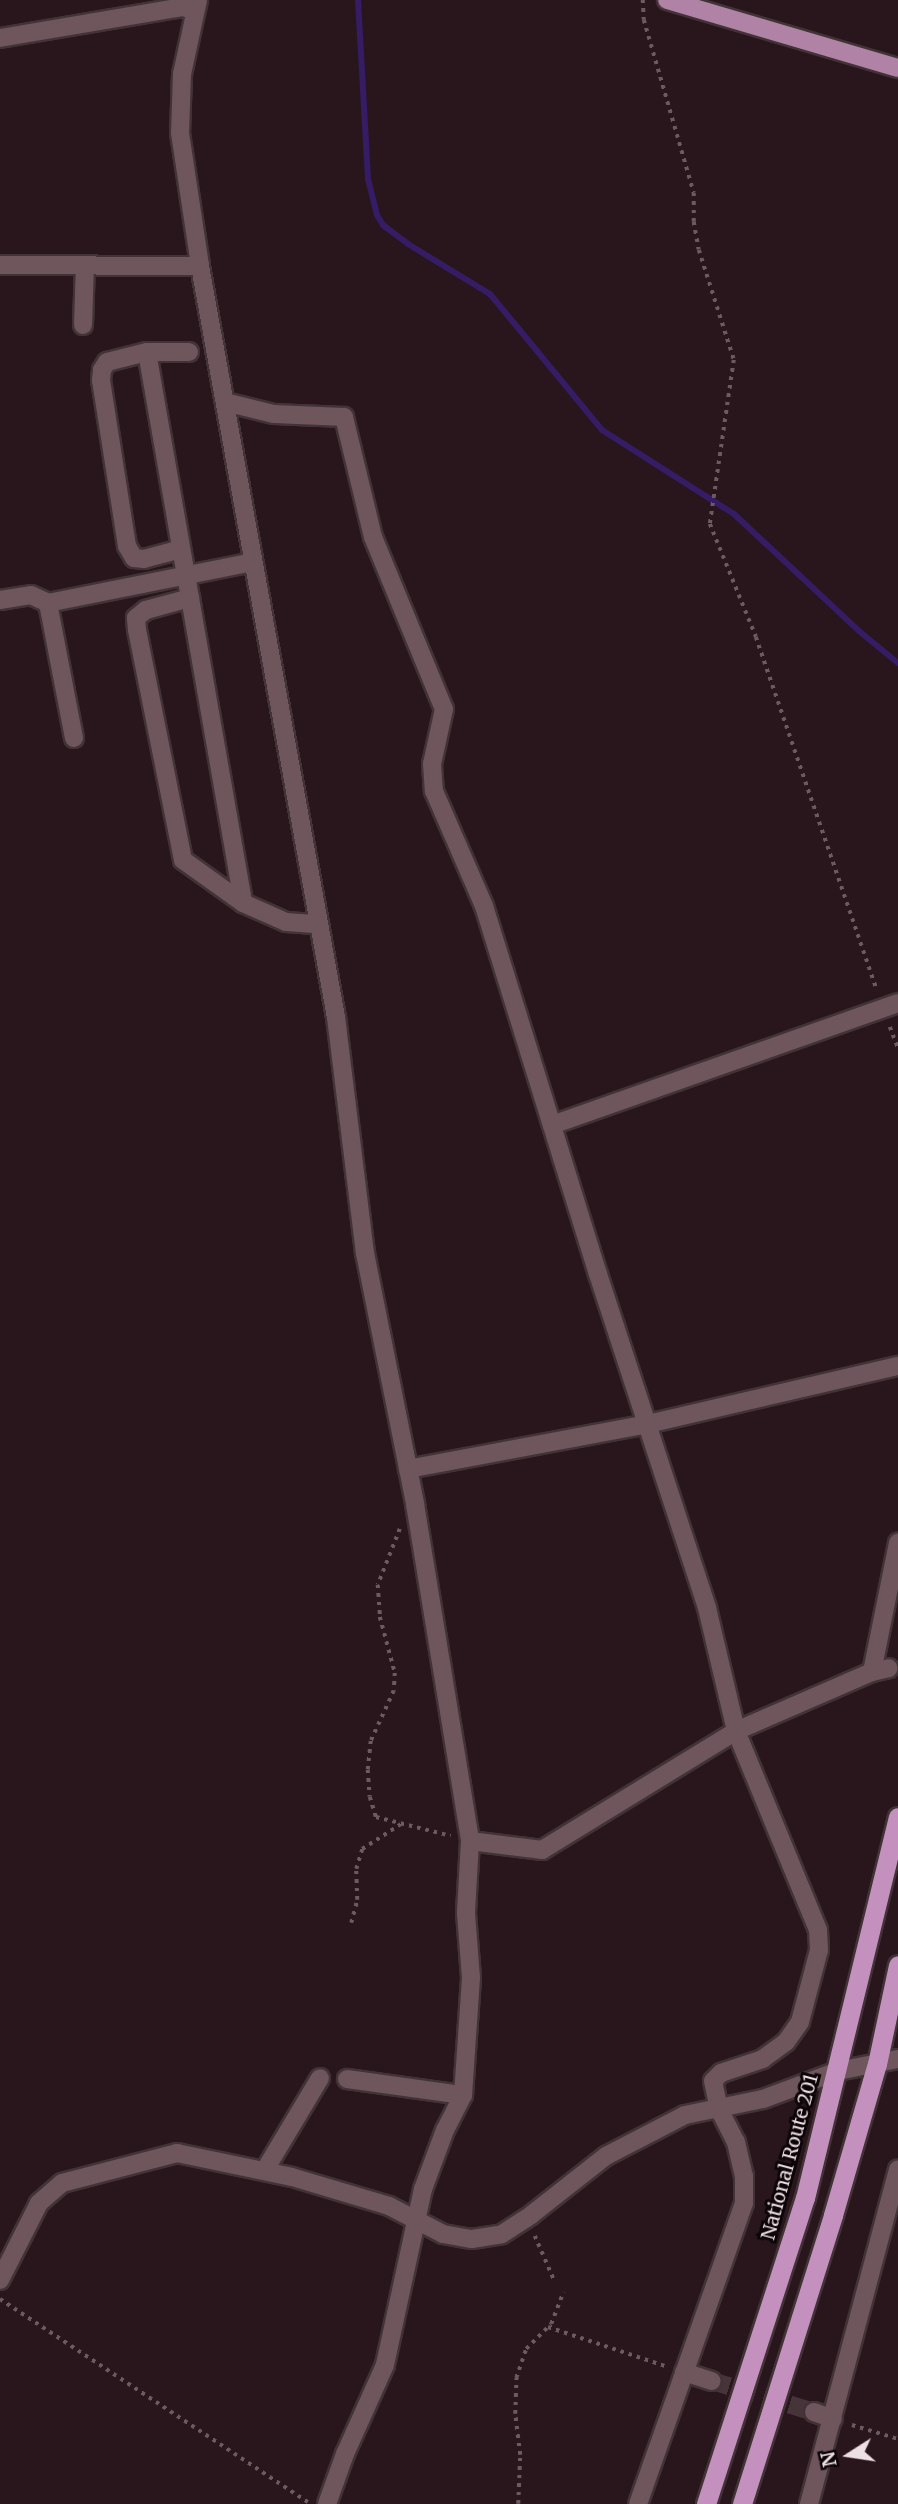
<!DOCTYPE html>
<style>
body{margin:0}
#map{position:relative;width:898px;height:2504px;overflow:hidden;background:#29161c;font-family:Merriweather,serif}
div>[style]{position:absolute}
.stream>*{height:6px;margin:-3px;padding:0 3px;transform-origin:3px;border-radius:3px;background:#351c64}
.minor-tunnel>*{height:18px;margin-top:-9px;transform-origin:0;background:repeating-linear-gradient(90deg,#46343a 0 18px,transparent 0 27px)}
.path>*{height:3.5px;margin-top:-1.75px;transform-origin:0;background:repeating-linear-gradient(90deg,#6b5a5f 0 3.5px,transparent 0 8.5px)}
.roads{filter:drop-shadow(2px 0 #413336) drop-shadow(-2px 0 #413336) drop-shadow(0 2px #413336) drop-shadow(0 -2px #413336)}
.minor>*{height:18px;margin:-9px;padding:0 9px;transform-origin:9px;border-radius:9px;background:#6e565c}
.tertiary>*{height:18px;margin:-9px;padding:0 9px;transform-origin:9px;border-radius:9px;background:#6e565c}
.primary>*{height:18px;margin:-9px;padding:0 9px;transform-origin:9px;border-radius:9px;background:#af82a6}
.trunk>*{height:19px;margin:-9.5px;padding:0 9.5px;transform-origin:9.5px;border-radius:9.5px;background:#c491be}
span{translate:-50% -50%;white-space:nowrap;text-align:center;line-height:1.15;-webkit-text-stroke:6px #0c0507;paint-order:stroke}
.street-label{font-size:19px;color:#eddfe2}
.north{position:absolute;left:814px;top:2420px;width:70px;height:70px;-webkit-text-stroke:5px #0c0507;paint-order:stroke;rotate:258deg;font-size:19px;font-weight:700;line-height:28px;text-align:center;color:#eddfe2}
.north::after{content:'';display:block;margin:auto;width:24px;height:32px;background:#eddfe2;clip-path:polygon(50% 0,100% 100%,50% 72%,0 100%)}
</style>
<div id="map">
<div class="stream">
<i style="left:358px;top:0;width:179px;rotate:86.8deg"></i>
<i style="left:368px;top:179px;width:37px;rotate:76deg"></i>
<i style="left:377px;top:215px;width:12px;rotate:59deg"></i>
<i style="left:383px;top:225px;width:31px;rotate:37deg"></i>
<i style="left:408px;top:244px;width:96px;rotate:31.4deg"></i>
<i style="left:490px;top:294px;width:176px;rotate:50.5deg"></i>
<i style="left:602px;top:430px;width:156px;rotate:32.5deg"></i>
<i style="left:734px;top:514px;width:171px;rotate:43.1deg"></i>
<i style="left:859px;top:631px;width:50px;rotate:39.4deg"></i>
</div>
<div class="minor-tunnel">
<i style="left:712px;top:2381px;width:107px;rotate:16.9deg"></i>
</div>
<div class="path">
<i style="left:643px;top:0;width:20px;rotate:87deg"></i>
<i style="left:644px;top:20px;width:180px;rotate:73.9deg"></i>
<i style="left:694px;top:193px;width:29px;rotate:90deg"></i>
<i style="left:694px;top:222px;width:28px;rotate:80deg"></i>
<i style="left:699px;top:250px;width:115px;rotate:72.3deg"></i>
<i style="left:734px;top:360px;width:166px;rotate:98.3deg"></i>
<i style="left:710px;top:524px;width:122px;rotate:67.8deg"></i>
<i style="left:756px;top:637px;width:373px;rotate:71.1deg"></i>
<i style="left:890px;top:1027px;width:22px;rotate:69deg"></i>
<i style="left:400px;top:1529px;width:60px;rotate:111.4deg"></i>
<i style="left:378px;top:1585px;width:32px;rotate:86deg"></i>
<i style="left:380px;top:1617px;width:58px;rotate:75deg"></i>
<i style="left:395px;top:1673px;width:18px;rotate:93deg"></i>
<i style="left:394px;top:1691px;width:55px;rotate:114.7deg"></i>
<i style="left:371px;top:1741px;width:29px;rotate:96deg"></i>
<i style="left:368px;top:1770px;width:27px;rotate:86deg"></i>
<i style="left:370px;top:1797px;width:21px;rotate:73deg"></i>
<i style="left:376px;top:1817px;width:77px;rotate:14.2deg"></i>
<i style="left:351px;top:1923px;width:24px;rotate:-75deg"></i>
<i style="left:357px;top:1900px;width:31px;rotate:-92deg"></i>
<i style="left:356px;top:1869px;width:21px;rotate:-73deg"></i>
<i style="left:362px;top:1849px;width:46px;rotate:-32.7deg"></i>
<i style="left:535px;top:2236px;width:50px;rotate:66.5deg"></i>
<i style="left:0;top:2299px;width:369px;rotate:33.4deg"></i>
<i style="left:548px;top:2327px;width:123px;rotate:18.4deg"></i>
<i style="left:852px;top:2425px;width:48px;rotate:16.9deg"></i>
<i style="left:518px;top:2504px;width:49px;rotate:-87.7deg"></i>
<i style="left:520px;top:2455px;width:41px;rotate:-97deg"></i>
<i style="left:515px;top:2414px;width:36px;rotate:-88deg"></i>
<i style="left:516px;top:2378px;width:31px;rotate:-71deg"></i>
<i style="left:526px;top:2349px;width:35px;rotate:-45deg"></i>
<i style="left:551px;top:2324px;width:34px;rotate:-69deg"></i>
</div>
<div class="roads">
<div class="minor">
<i style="left:198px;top:0;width:76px;rotate:102.2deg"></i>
<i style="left:182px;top:74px;width:59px;rotate:91.9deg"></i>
<i style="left:180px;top:133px;width:134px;rotate:81.4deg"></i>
<i style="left:200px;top:266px;width:763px;rotate:79.74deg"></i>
<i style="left:336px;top:1017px;width:238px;rotate:83deg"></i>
<i style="left:365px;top:1253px;width:256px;rotate:78.7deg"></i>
<i style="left:415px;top:1504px;width:341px;rotate:80.7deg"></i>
<i style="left:470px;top:1841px;width:72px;rotate:93.2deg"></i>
<i style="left:466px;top:1913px;width:65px;rotate:85.6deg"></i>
<i style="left:471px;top:1978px;width:117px;rotate:93.9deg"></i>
<i style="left:463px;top:2095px;width:39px;rotate:117deg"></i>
<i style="left:445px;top:2130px;width:63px;rotate:110.4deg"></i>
<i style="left:423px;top:2189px;width:180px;rotate:102.2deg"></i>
<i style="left:385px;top:2365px;width:98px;rotate:114.2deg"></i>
<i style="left:345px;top:2454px;width:53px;rotate:109.8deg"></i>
<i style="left:0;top:38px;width:186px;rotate:-9.6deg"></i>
<i style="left:183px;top:7px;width:13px;rotate:18deg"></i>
<i style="left:0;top:265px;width:200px;rotate:0.3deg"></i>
<i style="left:83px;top:325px;width:60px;rotate:-88.1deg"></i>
<i style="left:147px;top:352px;width:42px"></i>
<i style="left:225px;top:402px;width:50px;rotate:13.8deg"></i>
<i style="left:274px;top:414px;width:70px;rotate:2.5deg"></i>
<i style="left:344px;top:417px;width:123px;rotate:76.4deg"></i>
<i style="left:373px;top:537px;width:186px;rotate:67.6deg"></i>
<i style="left:444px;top:709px;width:56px;rotate:102.3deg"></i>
<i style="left:432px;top:764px;width:27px;rotate:86deg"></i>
<i style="left:434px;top:791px;width:125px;rotate:66.5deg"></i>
<i style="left:484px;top:906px;width:385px;rotate:72.8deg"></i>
<i style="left:598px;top:1274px;width:351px;rotate:71.9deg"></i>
<i style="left:707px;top:1608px;width:126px;rotate:76.7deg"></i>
<i style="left:736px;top:1731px;width:215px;rotate:67.6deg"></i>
<i style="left:818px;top:1930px;width:20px;rotate:87deg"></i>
<i style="left:819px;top:1950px;width:74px;rotate:104.8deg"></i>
<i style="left:800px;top:2022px;width:24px;rotate:125deg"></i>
<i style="left:786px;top:2042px;width:29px;rotate:144deg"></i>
<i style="left:763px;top:2059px;width:44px;rotate:161.6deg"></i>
<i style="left:721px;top:2073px;width:11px;rotate:135deg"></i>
<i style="left:713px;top:2081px;width:29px;rotate:78deg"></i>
<i style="left:719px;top:2109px;width:37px;rotate:63deg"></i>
<i style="left:736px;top:2142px;width:35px;rotate:77deg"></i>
<i style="left:744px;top:2176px;width:27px;rotate:90deg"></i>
<i style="left:744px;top:2203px;width:319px;rotate:109.4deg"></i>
<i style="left:181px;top:549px;width:38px;rotate:165deg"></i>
<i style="left:144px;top:559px;width:10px;rotate:-174deg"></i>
<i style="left:134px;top:558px;width:14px;rotate:-120deg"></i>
<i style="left:127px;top:546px;width:168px;rotate:-98.9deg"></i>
<i style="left:101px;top:380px;width:10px;rotate:-84deg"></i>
<i style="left:102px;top:370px;width:9px;rotate:-58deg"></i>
<i style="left:107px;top:362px;width:41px;rotate:-14deg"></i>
<i style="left:147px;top:352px;width:226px;rotate:80.1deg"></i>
<i style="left:186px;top:575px;width:333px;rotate:80.1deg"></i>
<i style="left:243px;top:903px;width:74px;rotate:-144.4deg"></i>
<i style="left:183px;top:860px;width:235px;rotate:-101.3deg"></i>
<i style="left:137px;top:630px;width:12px;rotate:-95deg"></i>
<i style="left:136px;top:618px;width:13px;rotate:-39deg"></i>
<i style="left:146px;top:610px;width:46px;rotate:-15.3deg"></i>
<i style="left:0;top:600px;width:31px;rotate:-9deg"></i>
<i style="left:31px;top:595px;width:19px;rotate:25deg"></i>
<i style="left:74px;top:738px;width:137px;rotate:-100.9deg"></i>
<i style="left:48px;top:603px;width:209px;rotate:-11.3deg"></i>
<i style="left:243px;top:903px;width:47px;rotate:23.8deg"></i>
<i style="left:286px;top:922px;width:32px;rotate:4deg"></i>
<i style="left:552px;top:1125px;width:367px;rotate:-19.4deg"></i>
<i style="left:408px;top:1469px;width:244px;rotate:-10.6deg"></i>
<i style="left:648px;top:1424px;width:257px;rotate:-13.1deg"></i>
<i style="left:872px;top:1672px;width:132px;rotate:-78.6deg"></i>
<i style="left:470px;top:1841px;width:73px;rotate:7.1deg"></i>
<i style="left:542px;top:1850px;width:228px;rotate:-31.5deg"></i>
<i style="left:736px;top:1731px;width:148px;rotate:-23.5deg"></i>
<i style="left:872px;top:1672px;width:17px;rotate:-13deg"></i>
<i style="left:347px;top:2079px;width:117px;rotate:7.9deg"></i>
<i style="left:265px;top:2170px;width:107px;rotate:-59.1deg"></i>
<i style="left:0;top:2280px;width:86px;rotate:-63.1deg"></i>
<i style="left:39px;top:2203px;width:30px;rotate:-41deg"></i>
<i style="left:62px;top:2183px;width:119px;rotate:-14.6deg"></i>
<i style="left:177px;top:2153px;width:117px;rotate:11.8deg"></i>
<i style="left:292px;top:2177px;width:101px;rotate:16.6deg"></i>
<i style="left:389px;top:2206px;width:61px;rotate:27.4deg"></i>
<i style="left:443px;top:2234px;width:29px;rotate:10deg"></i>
<i style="left:472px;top:2239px;width:30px;rotate:-9deg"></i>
<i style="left:502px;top:2234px;width:35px;rotate:-33deg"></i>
<i style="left:531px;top:2215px;width:95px;rotate:-38.2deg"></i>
<i style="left:606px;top:2156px;width:89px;rotate:-27.4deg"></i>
<i style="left:685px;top:2115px;width:80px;rotate:-11.6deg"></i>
<i style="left:763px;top:2099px;width:80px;rotate:-20.5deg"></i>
<i style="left:684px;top:2372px;width:29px;rotate:18deg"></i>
<i style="left:814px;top:2412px;width:20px;rotate:20deg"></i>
<i style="left:809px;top:2504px;width:346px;rotate:-75.1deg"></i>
</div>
<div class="tertiary">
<i style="left:838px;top:2071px;width:61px;rotate:-11.3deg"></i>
</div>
<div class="primary">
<i style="left:667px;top:0;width:241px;rotate:16.4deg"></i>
</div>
<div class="trunk">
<i style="left:706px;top:2504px;width:322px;rotate:-72.1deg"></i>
<i style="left:805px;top:2198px;width:392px;rotate:-76.3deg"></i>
<i style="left:742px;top:2504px;width:303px;rotate:-72.5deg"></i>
<i style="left:833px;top:2215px;width:157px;rotate:-73.8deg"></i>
<i style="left:877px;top:2064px;width:101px;rotate:-78deg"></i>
</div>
</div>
<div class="street-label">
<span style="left:790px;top:2157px;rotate:-75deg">National Route 201</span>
</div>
<div class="north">N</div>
</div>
